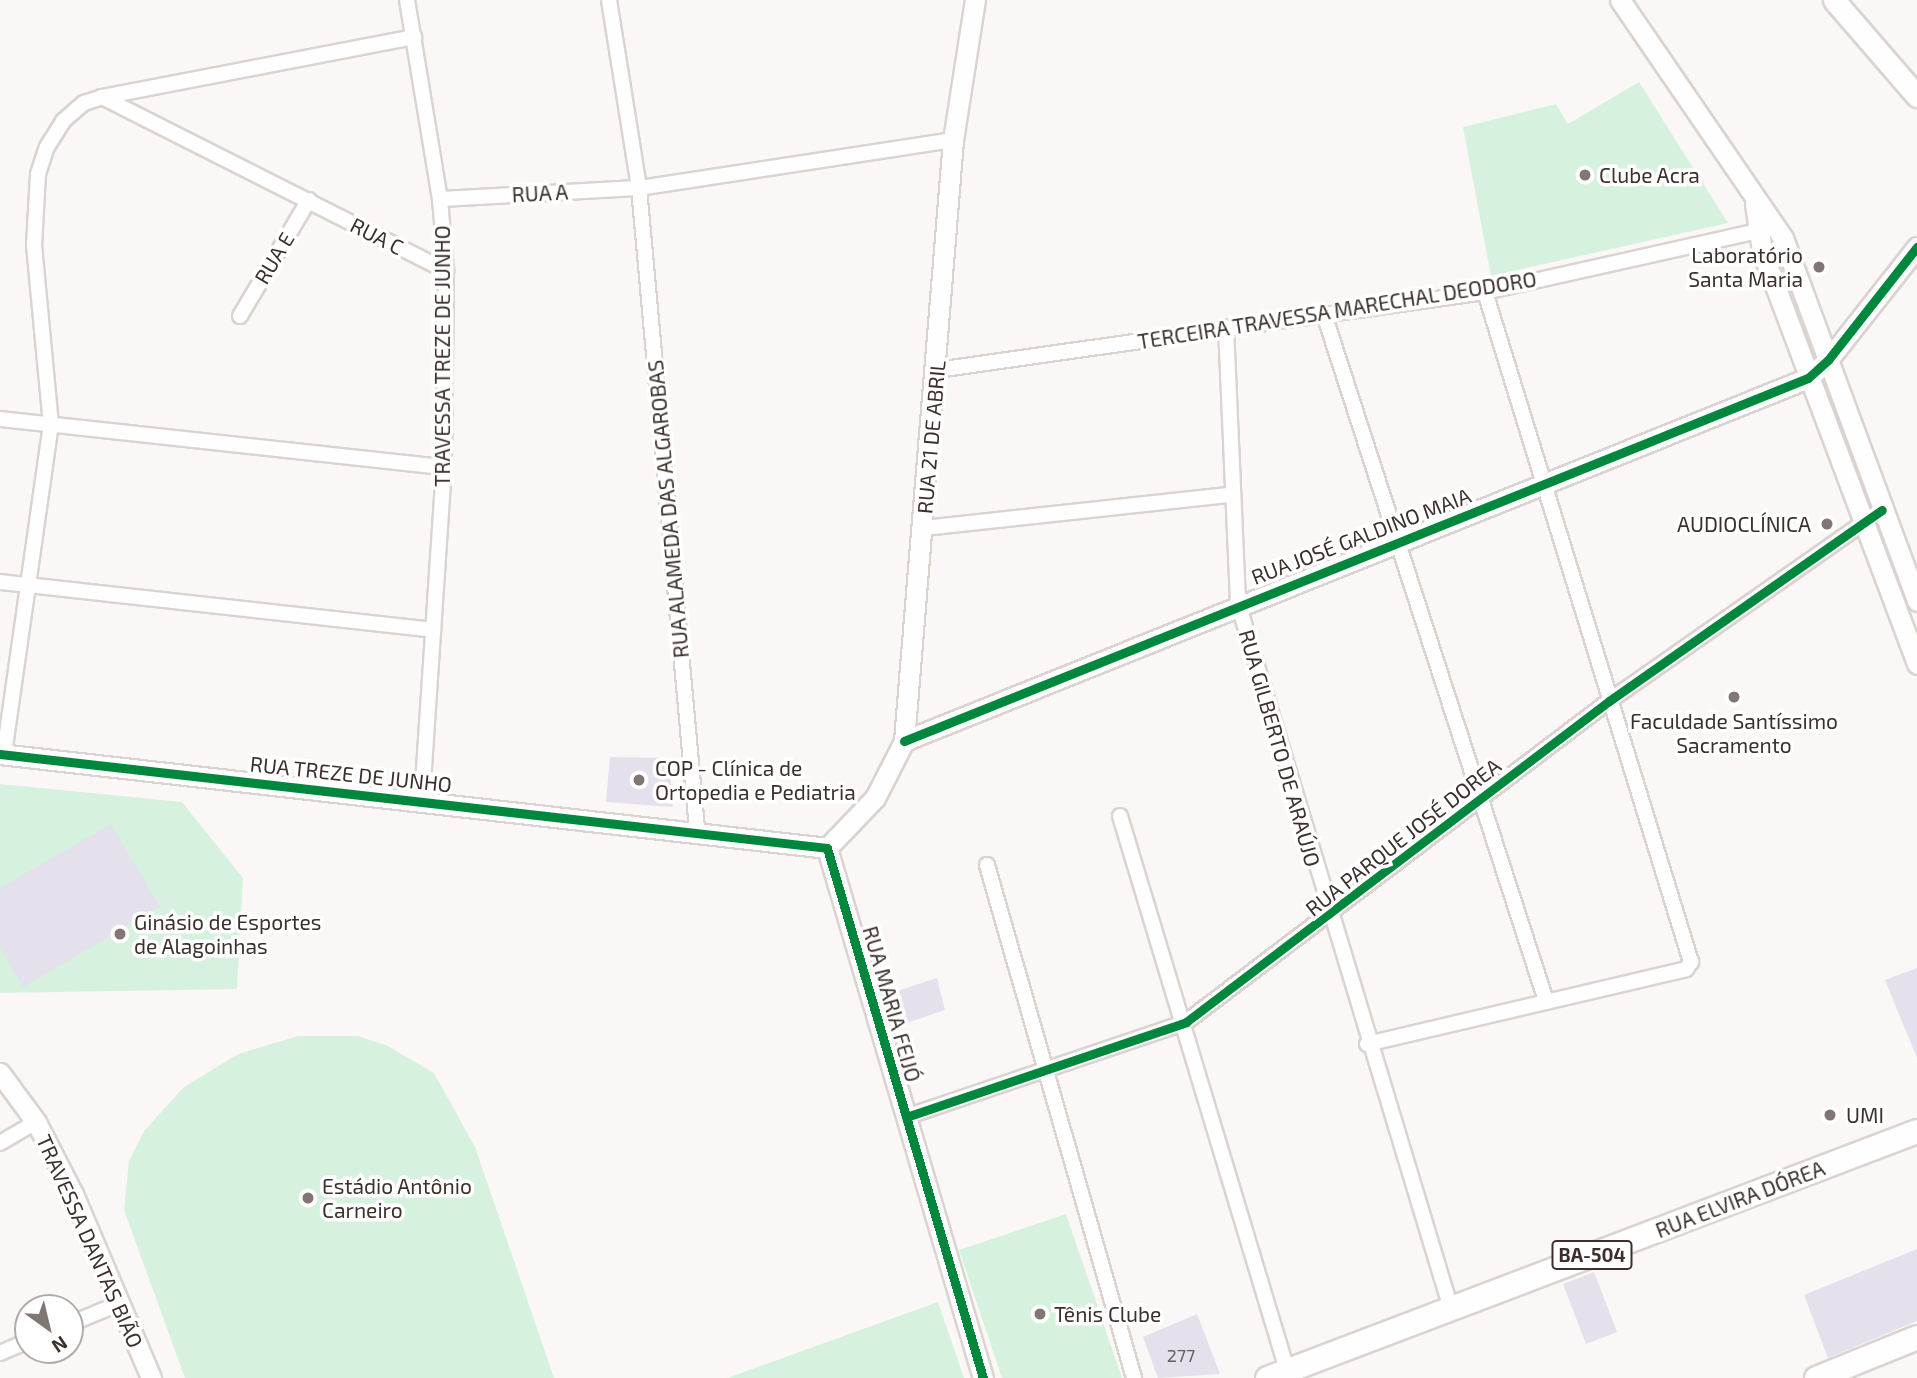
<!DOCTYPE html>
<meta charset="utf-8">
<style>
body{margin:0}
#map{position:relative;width:1917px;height:1378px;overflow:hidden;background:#fbf7f6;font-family:"Exo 2",sans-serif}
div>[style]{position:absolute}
.green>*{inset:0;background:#d6f2de}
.building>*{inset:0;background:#e4e0ec}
.roads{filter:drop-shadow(2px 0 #dad3d0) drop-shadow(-2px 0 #dad3d0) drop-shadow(0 2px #dad3d0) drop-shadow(0 -2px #dad3d0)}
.minor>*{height:14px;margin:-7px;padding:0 7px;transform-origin:7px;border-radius:7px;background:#fefefe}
.tertiary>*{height:19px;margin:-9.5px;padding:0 9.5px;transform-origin:9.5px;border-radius:9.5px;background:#fefefe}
.secondary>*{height:21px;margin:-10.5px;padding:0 10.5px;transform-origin:10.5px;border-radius:10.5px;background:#fefefe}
.primary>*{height:23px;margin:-11.5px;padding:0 11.5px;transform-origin:11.5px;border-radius:11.5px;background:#fefefe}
.cycleway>*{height:9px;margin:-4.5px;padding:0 4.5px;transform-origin:4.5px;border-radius:4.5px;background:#00873e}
.dots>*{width:19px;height:19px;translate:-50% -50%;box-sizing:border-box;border:4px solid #fff;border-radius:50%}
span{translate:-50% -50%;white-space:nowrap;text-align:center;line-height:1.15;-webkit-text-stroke:7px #fff;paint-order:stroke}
.number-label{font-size:18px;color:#675c5c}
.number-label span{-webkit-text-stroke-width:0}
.shield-label span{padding:2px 5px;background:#fff;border:2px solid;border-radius:5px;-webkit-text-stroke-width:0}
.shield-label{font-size:19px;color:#3d302c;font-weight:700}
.poi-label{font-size:21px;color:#3d302c}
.left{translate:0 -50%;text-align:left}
.right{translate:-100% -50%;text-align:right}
.street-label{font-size:21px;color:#3d302c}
.north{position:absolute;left:14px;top:1294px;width:70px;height:70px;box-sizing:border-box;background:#fff;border:2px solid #b1acab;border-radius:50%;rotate:146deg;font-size:19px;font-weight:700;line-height:28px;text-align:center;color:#3d302c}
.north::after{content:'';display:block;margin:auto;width:24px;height:32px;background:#807673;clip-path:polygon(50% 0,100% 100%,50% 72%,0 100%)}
</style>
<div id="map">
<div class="green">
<i style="clip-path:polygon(1639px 82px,1728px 223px,1491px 276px,1463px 127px,1556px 104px,1568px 124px)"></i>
<i style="clip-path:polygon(0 784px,182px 802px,243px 878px,237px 989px,0 993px)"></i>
<i style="clip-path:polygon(298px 1036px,358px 1036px,388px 1046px,434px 1073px,475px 1147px,554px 1378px,185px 1378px,124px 1210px,129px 1161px,144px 1131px,184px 1087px,238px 1054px)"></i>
<i style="clip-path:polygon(1066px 1214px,1122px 1378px,1002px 1378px,959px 1250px)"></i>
<i style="clip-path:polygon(938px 1302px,964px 1378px,727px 1378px)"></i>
</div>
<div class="building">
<i style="clip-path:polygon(610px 757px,669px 758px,673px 807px,606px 802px)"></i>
<i style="clip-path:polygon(111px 824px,160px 907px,23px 987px,0 948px,0 888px)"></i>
<i style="clip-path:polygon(1917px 968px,1917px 1058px,1885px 980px)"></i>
<i style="clip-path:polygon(937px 978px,945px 1010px,895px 1027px,888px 994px)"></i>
<i style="clip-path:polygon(1917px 1249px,1917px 1321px,1828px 1358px,1804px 1295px)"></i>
<i style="clip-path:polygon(1594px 1272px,1617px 1332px,1586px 1344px,1563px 1284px)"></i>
<i style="clip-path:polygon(1197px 1314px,1220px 1374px,1158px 1378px,1143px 1337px)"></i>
</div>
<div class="roads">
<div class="minor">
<i style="left:407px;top:0;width:202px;rotate:80.6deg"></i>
<i style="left:440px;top:199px;width:72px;rotate:85.2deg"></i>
<i style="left:446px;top:271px;width:196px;rotate:90.6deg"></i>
<i style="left:444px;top:467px;width:334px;rotate:93.8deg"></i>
<i style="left:609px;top:0;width:190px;rotate:80.9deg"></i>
<i style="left:639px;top:188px;width:644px;rotate:84.83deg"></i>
<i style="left:102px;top:97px;width:386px;rotate:26.8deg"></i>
<i style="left:440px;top:199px;width:199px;rotate:-3.2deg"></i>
<i style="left:639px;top:188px;width:318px;rotate:-8.7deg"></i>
<i style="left:1324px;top:314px;width:722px;rotate:72.09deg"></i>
<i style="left:240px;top:316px;width:135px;rotate:-59.3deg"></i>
<i style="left:1226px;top:327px;width:276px;rotate:87.5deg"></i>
<i style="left:1238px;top:603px;width:737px;rotate:73.21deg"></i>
<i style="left:937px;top:370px;width:554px;rotate:-8.1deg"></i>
<i style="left:1485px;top:292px;width:288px;rotate:-12.6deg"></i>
<i style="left:0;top:419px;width:447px;rotate:6.2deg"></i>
<i style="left:924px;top:528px;width:308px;rotate:-6.2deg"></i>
<i style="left:0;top:582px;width:436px;rotate:6.3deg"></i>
<i style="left:4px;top:754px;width:332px;rotate:-81.9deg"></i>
<i style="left:51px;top:425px;width:180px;rotate:-95.4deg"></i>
<i style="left:34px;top:246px;width:72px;rotate:-86.8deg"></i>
<i style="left:38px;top:174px;width:28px;rotate:-72deg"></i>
<i style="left:47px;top:147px;width:31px;rotate:-58deg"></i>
<i style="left:63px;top:121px;width:28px;rotate:-41deg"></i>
<i style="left:84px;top:103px;width:19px;rotate:-18deg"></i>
<i style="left:102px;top:97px;width:318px;rotate:-10.9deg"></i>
<i style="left:1120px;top:816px;width:579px;rotate:73.22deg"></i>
<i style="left:987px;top:865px;width:534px;rotate:74.01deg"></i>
<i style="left:1367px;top:1044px;width:328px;rotate:-13.2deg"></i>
<i style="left:1686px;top:969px;width:9px;rotate:-54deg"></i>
<i style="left:1691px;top:962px;width:701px;rotate:-107.09deg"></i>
<i style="left:906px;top:1117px;width:296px;rotate:-18.7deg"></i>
<i style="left:1186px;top:1022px;width:531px;rotate:-37.19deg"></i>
<i style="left:1609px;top:701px;width:333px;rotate:-35deg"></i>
<i style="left:0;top:1143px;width:42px;rotate:-30.3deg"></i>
<i style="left:70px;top:1324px;width:52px;rotate:-22.6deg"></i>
<i style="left:0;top:1353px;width:30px;rotate:-23deg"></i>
</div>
<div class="tertiary">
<i style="left:1620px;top:0;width:288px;rotate:55.6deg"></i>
<i style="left:1783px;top:238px;width:387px;rotate:69.7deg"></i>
<i style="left:1755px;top:204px;width:48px;rotate:81.5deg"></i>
<i style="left:1762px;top:251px;width:441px;rotate:69.4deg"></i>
<i style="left:904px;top:741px;width:974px;rotate:-21.88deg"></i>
<i style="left:1808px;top:378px;width:27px;rotate:-42deg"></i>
<i style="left:1828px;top:360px;width:144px;rotate:-51.8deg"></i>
<i style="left:0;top:754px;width:832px;rotate:6.48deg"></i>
<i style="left:827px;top:848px;width:552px;rotate:73.6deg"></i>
<i style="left:827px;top:848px;width:69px;rotate:-46.2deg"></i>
<i style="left:875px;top:798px;width:64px;rotate:-63deg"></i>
<i style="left:904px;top:741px;width:603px;rotate:-85.34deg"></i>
<i style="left:953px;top:140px;width:142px;rotate:-81.1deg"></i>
<i style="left:0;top:1073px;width:61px;rotate:53.7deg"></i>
<i style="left:36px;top:1122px;width:81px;rotate:62.8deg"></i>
<i style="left:73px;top:1194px;width:200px;rotate:67deg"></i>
</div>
<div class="secondary">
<i style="left:1834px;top:0;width:127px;rotate:49.2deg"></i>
</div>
<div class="primary">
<i style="left:1267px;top:1378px;width:695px;rotate:-20.81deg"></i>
<i style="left:1816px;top:1378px;width:109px;rotate:-22.1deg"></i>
</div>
</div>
<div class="cycleway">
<i style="left:904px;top:741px;width:974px;rotate:-21.88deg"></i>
<i style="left:1808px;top:378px;width:27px;rotate:-42deg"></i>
<i style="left:1828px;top:360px;width:144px;rotate:-51.8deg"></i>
<i style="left:0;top:754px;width:832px;rotate:6.48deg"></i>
<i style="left:827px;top:848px;width:552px;rotate:73.6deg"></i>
<i style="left:906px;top:1117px;width:296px;rotate:-18.7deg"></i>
<i style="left:1186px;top:1022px;width:531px;rotate:-37.19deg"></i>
<i style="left:1609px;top:701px;width:333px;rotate:-35deg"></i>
</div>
<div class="dots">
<i style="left:1585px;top:175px;background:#807673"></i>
<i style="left:1819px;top:267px;background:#807673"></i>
<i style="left:1827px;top:524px;background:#807673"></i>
<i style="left:1734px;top:697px;background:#807673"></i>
<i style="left:639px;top:780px;background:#807673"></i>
<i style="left:120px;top:934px;background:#807673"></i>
<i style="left:1830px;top:1115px;background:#807673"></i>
<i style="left:308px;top:1198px;background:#807673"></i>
<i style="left:1040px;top:1314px;background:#807673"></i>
</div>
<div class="number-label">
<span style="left:1181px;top:1355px">277</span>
</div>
<div class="shield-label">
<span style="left:1592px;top:1255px">BA-504</span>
</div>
<div class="poi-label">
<span class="left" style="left:1599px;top:175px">Clube Acra</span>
<span class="right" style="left:1803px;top:267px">Laboratório<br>Santa Maria</span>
<span class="right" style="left:1811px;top:524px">AUDIOCLÍNICA</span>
<span style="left:1734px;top:733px">Faculdade Santíssimo<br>Sacramento</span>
<span class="left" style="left:655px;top:780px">COP - Clínica de<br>Ortopedia e Pediatria</span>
<span class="left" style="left:134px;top:934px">Ginásio de Esportes<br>de Alagoinhas</span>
<span class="left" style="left:1846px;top:1115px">UMI</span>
<span class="left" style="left:322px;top:1198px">Estádio Antônio<br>Carneiro</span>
<span class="left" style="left:1054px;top:1314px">Tênis Clube</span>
</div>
<div class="street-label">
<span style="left:540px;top:193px;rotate:-3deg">RUA A</span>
<span style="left:377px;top:236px;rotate:27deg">RUA C</span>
<span style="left:274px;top:258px;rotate:-59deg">RUA E</span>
<span style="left:1337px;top:310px;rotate:-9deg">TERCEIRA TRAVESSA MARECHAL DEODORO</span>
<span style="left:442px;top:356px;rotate:-90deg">TRAVESSA TREZE DE JUNHO</span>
<span style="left:931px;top:437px;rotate:-85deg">RUA 21 DE ABRIL</span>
<span style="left:668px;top:509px;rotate:-95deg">RUA ALAMEDA DAS ALGAROBAS</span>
<span style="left:1361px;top:536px;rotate:-21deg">RUA JOSÉ GALDINO MAIA</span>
<span style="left:1280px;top:748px;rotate:74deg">RUA GILBERTO DE ARAÚJO</span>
<span style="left:351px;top:774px;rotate:6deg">RUA TREZE DE JUNHO</span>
<span style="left:1403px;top:837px;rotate:-38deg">RUA PARQUE JOSÉ DOREA</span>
<span style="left:892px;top:1004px;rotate:74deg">RUA MARIA FEIJÓ</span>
<span style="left:1740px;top:1199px;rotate:-21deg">RUA ELVIRA DÓREA</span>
<span style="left:90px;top:1241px;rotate:66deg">TRAVESSA DANTAS BIÃO</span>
</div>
<div class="north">N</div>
</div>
